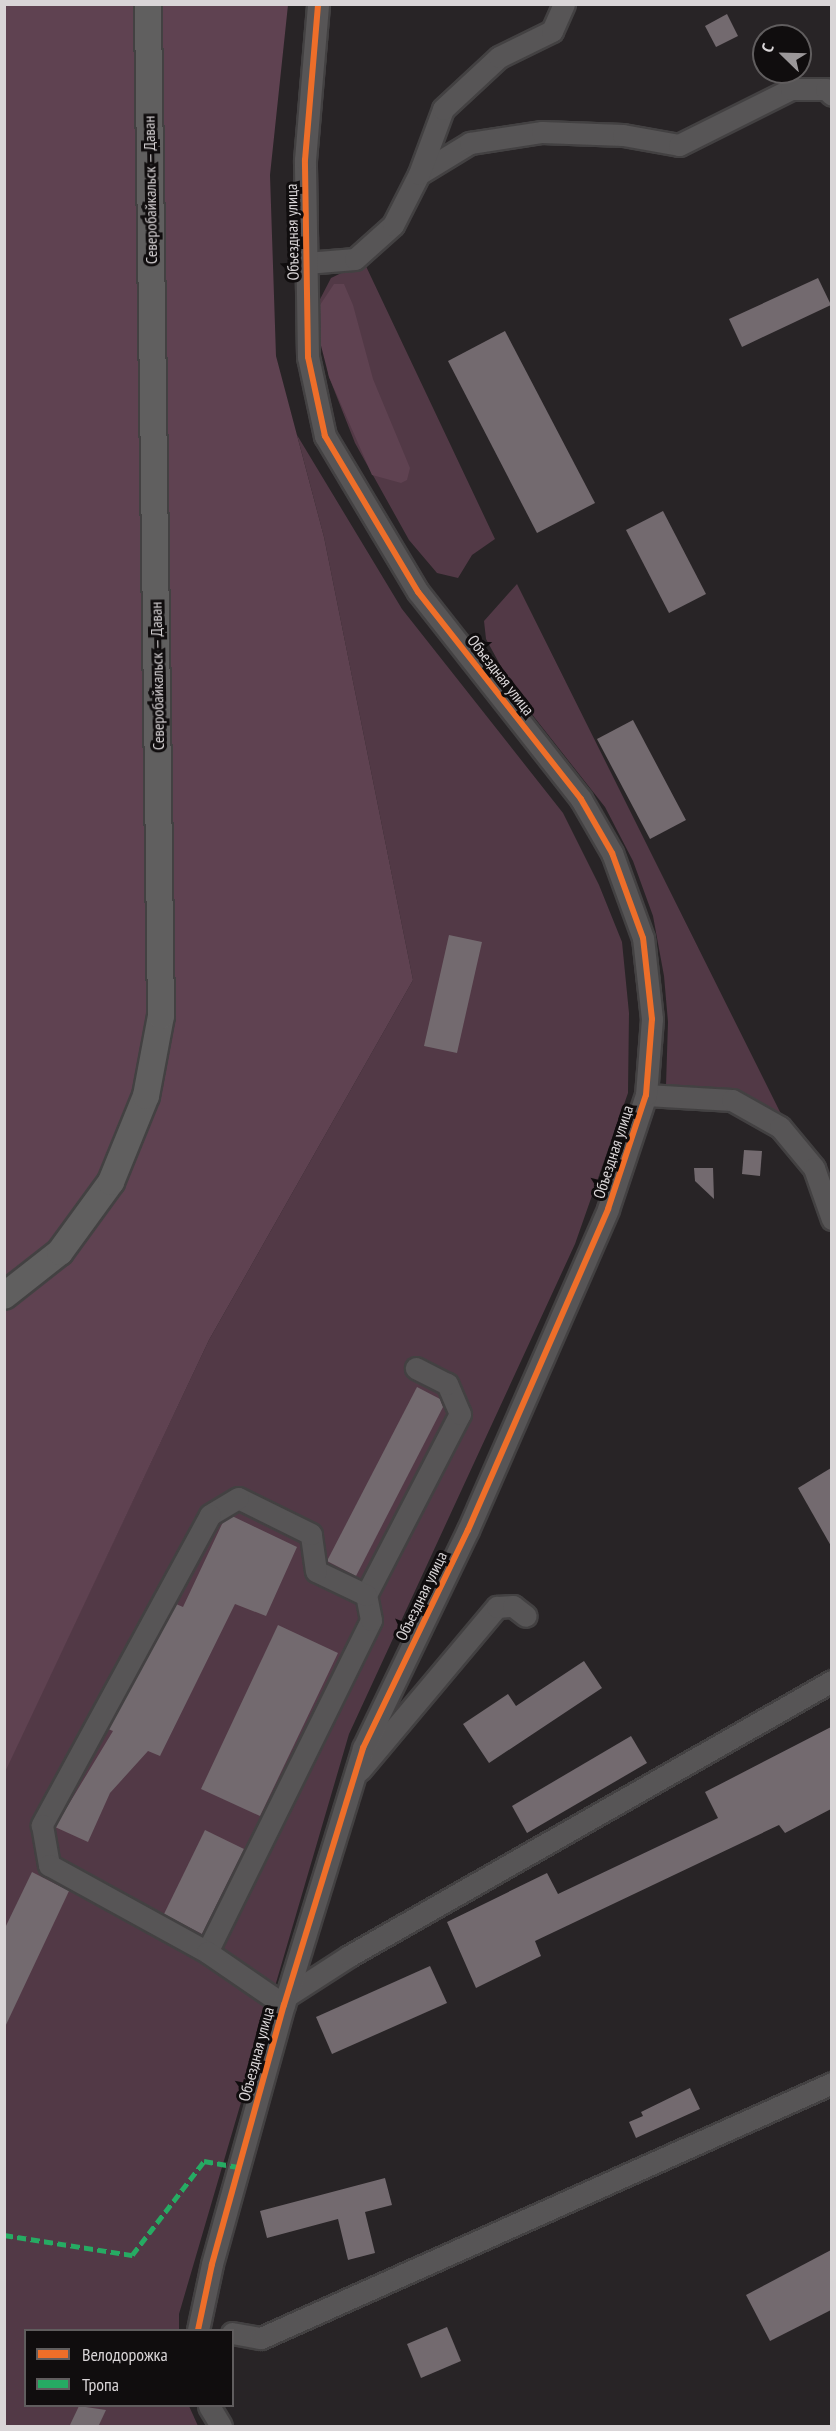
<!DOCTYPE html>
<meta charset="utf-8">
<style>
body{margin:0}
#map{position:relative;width:836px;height:2431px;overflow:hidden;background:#282426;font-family:"PT Sans Narrow",sans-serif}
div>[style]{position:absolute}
.green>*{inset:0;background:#523946}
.forest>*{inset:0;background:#5f4251}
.building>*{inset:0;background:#736a6f}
.roads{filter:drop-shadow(2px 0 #434142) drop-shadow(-2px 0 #434142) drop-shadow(0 2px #434142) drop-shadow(0 -2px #434142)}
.minor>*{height:21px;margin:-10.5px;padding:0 10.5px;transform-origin:10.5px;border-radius:10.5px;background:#575556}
.major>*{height:26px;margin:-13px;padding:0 13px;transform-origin:13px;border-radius:13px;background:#605f5f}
.quiet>*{height:4.5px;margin-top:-2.25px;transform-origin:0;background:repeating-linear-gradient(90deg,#26ab63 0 9px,transparent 0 13.5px)}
.cycleway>*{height:6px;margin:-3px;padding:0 3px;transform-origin:3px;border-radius:3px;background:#ee6e29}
span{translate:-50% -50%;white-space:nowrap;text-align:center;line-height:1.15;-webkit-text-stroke:6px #100d0e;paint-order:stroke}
.street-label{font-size:16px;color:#d9d5d7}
.frame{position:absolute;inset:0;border:6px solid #d9d5d7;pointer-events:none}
.legend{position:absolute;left:24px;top:2329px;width:210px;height:78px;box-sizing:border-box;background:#100d0e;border:2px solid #605d5e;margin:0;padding:8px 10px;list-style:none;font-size:18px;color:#d9d5d7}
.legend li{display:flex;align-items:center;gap:12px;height:30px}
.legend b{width:30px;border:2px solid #605d5e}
.north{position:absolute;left:752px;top:24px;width:60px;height:60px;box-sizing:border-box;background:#100d0e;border:2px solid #605d5e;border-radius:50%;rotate:293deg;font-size:16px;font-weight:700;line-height:24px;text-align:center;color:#d9d5d7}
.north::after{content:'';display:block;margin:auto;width:21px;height:27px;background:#9b9799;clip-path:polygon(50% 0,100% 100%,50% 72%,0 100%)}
</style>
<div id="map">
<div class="green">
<i style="clip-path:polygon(364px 262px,495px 539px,472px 555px,458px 578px,437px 573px,409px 540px,355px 443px,329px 377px,316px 307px,331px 278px)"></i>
<i style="clip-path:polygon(297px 435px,402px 609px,563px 813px,599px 885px,622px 942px,629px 1013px,628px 1093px,575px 1244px,349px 1734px,179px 2314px,179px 2330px,26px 2330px,26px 2406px,189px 2406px,198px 2426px,5px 2426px,4px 1772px,209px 1340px,413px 980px,324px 537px)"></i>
<i style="clip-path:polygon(517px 584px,784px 1120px,737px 1090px,666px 1085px,668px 1022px,664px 976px,653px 916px,633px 861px,605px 807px,516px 694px,486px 639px,484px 621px)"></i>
</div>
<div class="forest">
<i style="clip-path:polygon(5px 5px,288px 5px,270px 175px,276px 356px,324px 537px,413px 980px,209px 1340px,5px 1772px)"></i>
<i style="clip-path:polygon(334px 284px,344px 284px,353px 305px,373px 379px,410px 468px,407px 480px,401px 483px,372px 475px,329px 377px,317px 330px,320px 305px)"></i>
</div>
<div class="building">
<i style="clip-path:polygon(727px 14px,738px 36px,716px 47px,705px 26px)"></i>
<i style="clip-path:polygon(818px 278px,831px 305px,742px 347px,729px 319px)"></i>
<i style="clip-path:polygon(505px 331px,595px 503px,537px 533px,448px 361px)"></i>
<i style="clip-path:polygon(663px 511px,706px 594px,669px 613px,626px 530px)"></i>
<i style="clip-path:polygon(633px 720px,686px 820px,650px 839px,597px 739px)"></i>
<i style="clip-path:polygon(449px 935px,482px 942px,457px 1053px,424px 1046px)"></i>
<i style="clip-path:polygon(744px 1150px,762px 1151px,760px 1176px,742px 1174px)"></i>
<i style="clip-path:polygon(694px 1168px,713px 1168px,714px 1199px,695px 1181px)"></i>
<i style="clip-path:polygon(417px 1387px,440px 1399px,443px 1407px,356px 1576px,327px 1561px)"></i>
<i style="clip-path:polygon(831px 1468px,831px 1546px,798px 1488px)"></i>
<i style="clip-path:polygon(232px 1516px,297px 1547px,266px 1616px,235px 1604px,160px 1756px,148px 1751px,110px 1793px,88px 1842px,55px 1827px,113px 1731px,108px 1729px,176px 1604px,183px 1607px,223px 1522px)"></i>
<i style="clip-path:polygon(278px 1625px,338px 1653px,260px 1816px,201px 1789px)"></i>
<i style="clip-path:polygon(584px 1661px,602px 1688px,489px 1763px,463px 1724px,508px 1694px,516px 1706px)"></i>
<i style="clip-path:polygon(831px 1727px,831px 1809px,785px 1833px,779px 1825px,535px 1941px,541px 1956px,476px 1988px,447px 1922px,547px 1873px,558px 1894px,718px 1818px,705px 1792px)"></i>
<i style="clip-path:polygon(631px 1736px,647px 1763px,527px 1833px,512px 1806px)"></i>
<i style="clip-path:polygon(205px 1830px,244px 1849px,202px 1934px,164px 1914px)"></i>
<i style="clip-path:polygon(32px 1872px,69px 1891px,4px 2029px,4px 1930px)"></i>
<i style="clip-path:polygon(430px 1966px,447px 2003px,332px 2054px,316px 2017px)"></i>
<i style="clip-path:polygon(690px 2088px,700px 2109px,636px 2138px,629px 2122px,643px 2116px,641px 2112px)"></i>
<i style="clip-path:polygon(385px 2178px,392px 2205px,365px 2212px,375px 2253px,348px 2260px,338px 2219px,267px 2238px,260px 2211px)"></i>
<i style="clip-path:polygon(831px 2250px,831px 2310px,770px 2341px,746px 2295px)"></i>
<i style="clip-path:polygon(447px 2327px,461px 2361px,421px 2378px,407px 2344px)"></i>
<i style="clip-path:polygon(79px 2406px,106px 2410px,98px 2427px,69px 2427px)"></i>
</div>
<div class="roads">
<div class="minor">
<i style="left:419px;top:174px;width:60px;rotate:-31.3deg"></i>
<i style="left:470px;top:143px;width:73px;rotate:-8.7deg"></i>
<i style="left:542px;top:132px;width:81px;rotate:2.1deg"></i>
<i style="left:623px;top:135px;width:57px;rotate:10.1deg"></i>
<i style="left:679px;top:145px;width:125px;rotate:-26.6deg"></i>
<i style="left:791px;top:89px;width:35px"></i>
<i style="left:826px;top:89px;width:8px;rotate:45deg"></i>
<i style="left:306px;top:263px;width:49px;rotate:-4.7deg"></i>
<i style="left:355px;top:259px;width:51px;rotate:-41.8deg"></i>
<i style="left:393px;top:225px;width:57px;rotate:-63deg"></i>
<i style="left:419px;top:174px;width:69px;rotate:-69.7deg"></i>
<i style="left:443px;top:109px;width:76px;rotate:-42.9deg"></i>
<i style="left:499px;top:57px;width:59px;rotate:-26.1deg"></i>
<i style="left:552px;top:31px;width:30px;rotate:-66deg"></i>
<i style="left:646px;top:1095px;width:86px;rotate:3.3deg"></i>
<i style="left:732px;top:1100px;width:55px;rotate:29.4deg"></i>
<i style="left:780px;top:1127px;width:53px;rotate:50.3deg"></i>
<i style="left:814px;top:1168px;width:54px;rotate:70.6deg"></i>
<i style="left:366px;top:1595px;width:204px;rotate:-62.6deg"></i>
<i style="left:460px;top:1414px;width:33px;rotate:-113deg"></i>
<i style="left:447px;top:1384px;width:35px;rotate:-153deg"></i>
<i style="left:360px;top:1770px;width:213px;rotate:-50deg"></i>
<i style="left:497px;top:1607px;width:16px;rotate:-4deg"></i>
<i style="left:513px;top:1606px;width:16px;rotate:38deg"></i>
<i style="left:207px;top:1952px;width:370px;rotate:-63.7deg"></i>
<i style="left:371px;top:1620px;width:25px;rotate:-101deg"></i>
<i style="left:366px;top:1595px;width:55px;rotate:-154.4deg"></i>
<i style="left:316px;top:1571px;width:37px;rotate:-98deg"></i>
<i style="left:311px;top:1534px;width:81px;rotate:-153.7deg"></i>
<i style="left:238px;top:1498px;width:33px;rotate:149deg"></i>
<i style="left:210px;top:1515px;width:353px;rotate:118.5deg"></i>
<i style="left:42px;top:1825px;width:41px;rotate:80.1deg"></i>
<i style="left:49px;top:1865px;width:180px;rotate:28.8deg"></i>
<i style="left:207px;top:1952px;width:93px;rotate:34.5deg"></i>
<i style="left:287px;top:1996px;width:74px;rotate:-32.8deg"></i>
<i style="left:349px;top:1956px;width:556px;rotate:-29.66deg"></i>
<i style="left:198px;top:2330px;width:67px;rotate:-78deg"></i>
<i style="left:212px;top:2264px;width:269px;rotate:-74.5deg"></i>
<i style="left:284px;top:2005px;width:269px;rotate:-72.9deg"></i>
<i style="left:363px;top:1748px;width:242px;rotate:-64.3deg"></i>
<i style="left:468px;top:1530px;width:350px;rotate:-66.4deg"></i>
<i style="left:608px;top:1209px;width:120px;rotate:-71.6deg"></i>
<i style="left:646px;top:1095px;width:76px;rotate:-85.5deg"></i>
<i style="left:652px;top:1019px;width:81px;rotate:-96.3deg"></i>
<i style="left:643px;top:938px;width:90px;rotate:-110deg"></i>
<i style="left:612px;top:853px;width:62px;rotate:-119.9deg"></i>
<i style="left:581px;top:799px;width:263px;rotate:-128.2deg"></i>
<i style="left:418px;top:592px;width:182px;rotate:-120.8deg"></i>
<i style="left:325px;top:436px;width:81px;rotate:-102.1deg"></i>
<i style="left:308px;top:357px;width:197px;rotate:-90.9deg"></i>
<i style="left:305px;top:160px;width:157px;rotate:-85.2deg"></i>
<i style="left:232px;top:2333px;width:29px;rotate:10deg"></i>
<i style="left:261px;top:2338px;width:625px;rotate:-24.06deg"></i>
<i style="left:209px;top:2406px;width:23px;rotate:59deg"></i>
</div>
<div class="major">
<i style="left:4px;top:1296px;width:71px;rotate:-38.2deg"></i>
<i style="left:60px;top:1252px;width:87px;rotate:-53.9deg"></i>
<i style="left:111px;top:1182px;width:93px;rotate:-67.9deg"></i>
<i style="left:146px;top:1096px;width:81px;rotate:-79.4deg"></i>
<i style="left:161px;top:1016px;width:1012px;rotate:-90.74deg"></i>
</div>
</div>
<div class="quiet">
<i style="left:4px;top:2235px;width:130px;rotate:8.9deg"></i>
<i style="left:132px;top:2255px;width:118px;rotate:-52.5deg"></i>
<i style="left:204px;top:2161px;width:36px;rotate:10deg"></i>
</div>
<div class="cycleway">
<i style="left:198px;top:2330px;width:67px;rotate:-78deg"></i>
<i style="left:212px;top:2264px;width:269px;rotate:-74.5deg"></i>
<i style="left:284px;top:2005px;width:269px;rotate:-72.9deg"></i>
<i style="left:363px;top:1748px;width:242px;rotate:-64.3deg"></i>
<i style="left:468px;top:1530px;width:350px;rotate:-66.4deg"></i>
<i style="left:608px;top:1209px;width:120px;rotate:-71.6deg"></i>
<i style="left:646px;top:1095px;width:76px;rotate:-85.5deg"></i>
<i style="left:652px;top:1019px;width:81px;rotate:-96.3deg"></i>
<i style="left:643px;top:938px;width:90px;rotate:-110deg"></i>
<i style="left:612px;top:853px;width:62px;rotate:-119.9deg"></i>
<i style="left:581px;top:799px;width:263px;rotate:-128.2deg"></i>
<i style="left:418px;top:592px;width:182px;rotate:-120.8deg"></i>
<i style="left:325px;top:436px;width:81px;rotate:-102.1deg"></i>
<i style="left:308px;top:357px;width:197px;rotate:-90.9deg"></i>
<i style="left:305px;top:160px;width:157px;rotate:-85.2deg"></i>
</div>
<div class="street-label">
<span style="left:150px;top:190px;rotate:-91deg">Северобайкальск — Даван</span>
<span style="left:292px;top:232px;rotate:-91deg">Объездная улица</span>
<span style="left:501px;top:675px;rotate:52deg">Объездная улица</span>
<span style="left:157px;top:676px;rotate:-91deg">Северобайкальск — Даван</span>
<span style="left:613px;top:1152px;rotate:-72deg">Объездная улица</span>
<span style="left:421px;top:1596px;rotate:-64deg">Объездная улица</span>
<span style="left:256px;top:2054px;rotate:-75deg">Объездная улица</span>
</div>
<div class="frame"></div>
<ul class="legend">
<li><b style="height:8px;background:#ee6e29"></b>Велодорожка</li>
<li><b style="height:8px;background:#26ab63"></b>Тропа</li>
</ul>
<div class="north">С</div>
</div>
